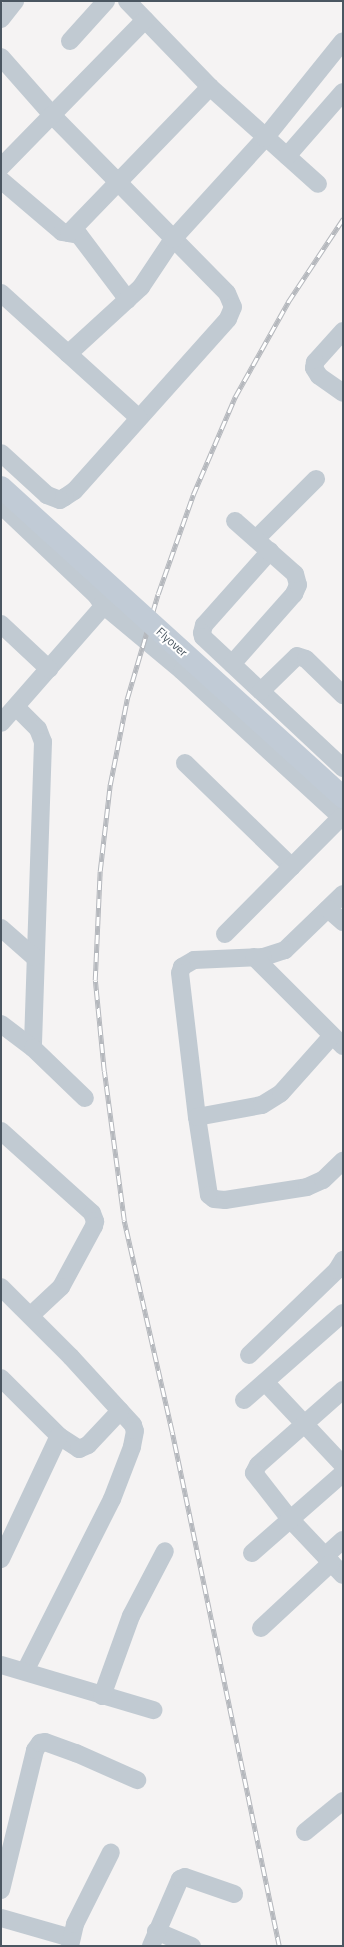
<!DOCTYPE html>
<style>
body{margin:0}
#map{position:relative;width:344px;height:1947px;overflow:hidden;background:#f5f3f3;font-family:"Titillium Web",sans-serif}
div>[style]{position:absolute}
.minor>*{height:18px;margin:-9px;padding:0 9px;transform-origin:9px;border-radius:9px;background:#c1cad2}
.rail>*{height:4.5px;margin-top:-2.25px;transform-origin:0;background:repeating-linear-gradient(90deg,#fff 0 9px,#b5b8bd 0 18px);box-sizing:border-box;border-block:1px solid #b5b8bd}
.secondary-bridge>*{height:22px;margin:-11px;padding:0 11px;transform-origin:11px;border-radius:11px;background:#c1cbd6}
span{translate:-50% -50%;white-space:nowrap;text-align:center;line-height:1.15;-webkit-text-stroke:4px #fff;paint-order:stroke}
.street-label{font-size:12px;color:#4a5661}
.frame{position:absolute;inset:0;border:2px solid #4a5661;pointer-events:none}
</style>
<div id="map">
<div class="minor">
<i style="left:127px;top:1px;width:120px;rotate:46deg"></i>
<i style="left:210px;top:87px;width:145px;rotate:41.9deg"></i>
<i style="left:1px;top:19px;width:23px;rotate:-52deg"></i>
<i style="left:70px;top:41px;width:54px;rotate:-48deg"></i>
<i style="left:1px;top:57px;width:79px;rotate:48.6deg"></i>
<i style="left:53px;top:116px;width:248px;rotate:45.5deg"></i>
<i style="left:227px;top:293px;width:15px;rotate:67deg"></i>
<i style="left:233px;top:307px;width:13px;rotate:113deg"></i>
<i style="left:228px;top:319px;width:231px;rotate:131.8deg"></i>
<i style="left:74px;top:491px;width:11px;rotate:146deg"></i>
<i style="left:65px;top:497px;width:6px;rotate:149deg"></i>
<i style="left:60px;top:500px;width:14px;rotate:-159deg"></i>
<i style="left:47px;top:495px;width:62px;rotate:-137.6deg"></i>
<i style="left:287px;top:156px;width:85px;rotate:-48.8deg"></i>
<i style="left:1px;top:167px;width:206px;rotate:-45.6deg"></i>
<i style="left:1px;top:180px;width:80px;rotate:40.4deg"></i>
<i style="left:62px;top:232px;width:17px;rotate:10deg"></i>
<i style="left:79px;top:235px;width:81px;rotate:53deg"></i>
<i style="left:69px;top:233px;width:203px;rotate:-46deg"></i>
<i style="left:1px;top:293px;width:186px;rotate:42.2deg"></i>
<i style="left:343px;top:331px;width:42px;rotate:132.1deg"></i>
<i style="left:315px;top:362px;width:6px;rotate:99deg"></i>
<i style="left:314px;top:368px;width:9px;rotate:58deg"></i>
<i style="left:319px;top:376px;width:29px;rotate:35deg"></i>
<i style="left:68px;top:354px;width:99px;rotate:-42.5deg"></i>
<i style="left:141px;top:287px;width:58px;rotate:-56.3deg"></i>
<i style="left:173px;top:239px;width:137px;rotate:-47.7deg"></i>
<i style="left:265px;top:138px;width:124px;rotate:-51.2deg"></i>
<i style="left:1px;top:505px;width:131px;rotate:43.5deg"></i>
<i style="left:96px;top:595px;width:11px;rotate:56deg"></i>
<i style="left:102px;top:604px;width:6px;rotate:108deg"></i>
<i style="left:100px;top:610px;width:150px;rotate:131.2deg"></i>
<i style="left:256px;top:539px;width:85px;rotate:-45deg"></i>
<i style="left:270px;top:551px;width:99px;rotate:131.7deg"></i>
<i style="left:204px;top:625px;width:8px;rotate:104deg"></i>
<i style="left:202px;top:633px;width:4px;rotate:76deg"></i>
<i style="left:203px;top:637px;width:192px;rotate:43.1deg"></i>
<i style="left:102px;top:604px;width:104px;rotate:39.9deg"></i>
<i style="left:182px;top:671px;width:219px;rotate:42.6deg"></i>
<i style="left:1px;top:624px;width:66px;rotate:43.2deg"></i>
<i style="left:232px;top:664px;width:94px;rotate:-48.5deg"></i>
<i style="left:294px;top:594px;width:10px;rotate:-66deg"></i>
<i style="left:298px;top:585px;width:11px;rotate:-105deg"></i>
<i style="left:295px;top:574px;width:80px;rotate:-138.5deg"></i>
<i style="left:261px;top:691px;width:50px;rotate:-44.2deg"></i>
<i style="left:297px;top:656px;width:9px;rotate:18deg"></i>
<i style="left:306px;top:659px;width:52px;rotate:44.2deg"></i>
<i style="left:16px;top:707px;width:31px;rotate:45deg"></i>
<i style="left:38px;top:729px;width:14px;rotate:69deg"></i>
<i style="left:43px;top:742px;width:306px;rotate:91.9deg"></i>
<i style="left:185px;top:763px;width:149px;rotate:44.2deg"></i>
<i style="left:343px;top:894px;width:81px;rotate:136deg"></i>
<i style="left:285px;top:950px;width:23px;rotate:162deg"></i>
<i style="left:263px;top:957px;width:69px;rotate:177.5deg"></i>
<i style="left:194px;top:960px;width:14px;rotate:150deg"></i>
<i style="left:182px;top:967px;width:6px;rotate:108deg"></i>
<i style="left:180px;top:973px;width:145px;rotate:83.3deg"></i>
<i style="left:197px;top:1117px;width:79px;rotate:81.3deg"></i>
<i style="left:209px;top:1195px;width:6px;rotate:39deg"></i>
<i style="left:214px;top:1199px;width:11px;rotate:5deg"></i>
<i style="left:225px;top:1200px;width:83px;rotate:-9deg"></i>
<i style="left:307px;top:1187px;width:17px;rotate:-24deg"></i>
<i style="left:323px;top:1180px;width:28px;rotate:-44deg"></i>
<i style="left:328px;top:909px;width:20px;rotate:41deg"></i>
<i style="left:1px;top:928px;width:44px;rotate:41.3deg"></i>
<i style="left:225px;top:934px;width:165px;rotate:-45.2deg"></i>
<i style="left:254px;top:957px;width:126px;rotate:45deg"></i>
<i style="left:1px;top:1024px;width:40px;rotate:37deg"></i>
<i style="left:33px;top:1048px;width:72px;rotate:43.9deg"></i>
<i style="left:197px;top:1117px;width:66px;rotate:-10.5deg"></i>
<i style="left:262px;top:1105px;width:22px;rotate:-32deg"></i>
<i style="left:281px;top:1093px;width:76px;rotate:-48.2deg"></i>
<i style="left:1px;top:1131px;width:122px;rotate:42deg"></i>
<i style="left:92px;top:1213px;width:9px;rotate:69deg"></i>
<i style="left:95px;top:1221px;width:5px;rotate:101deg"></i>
<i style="left:94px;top:1226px;width:69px;rotate:118.4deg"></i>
<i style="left:61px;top:1287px;width:42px;rotate:136.9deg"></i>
<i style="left:1px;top:1287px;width:99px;rotate:45deg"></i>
<i style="left:71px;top:1357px;width:92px;rotate:47.6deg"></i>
<i style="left:133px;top:1425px;width:6px;rotate:72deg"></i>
<i style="left:135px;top:1431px;width:16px;rotate:101deg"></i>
<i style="left:132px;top:1447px;width:56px;rotate:111deg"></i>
<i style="left:112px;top:1499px;width:193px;rotate:116.8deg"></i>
<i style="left:249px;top:1355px;width:122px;rotate:-44deg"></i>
<i style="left:337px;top:1270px;width:12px;rotate:-59deg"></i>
<i style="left:1px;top:1378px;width:82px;rotate:45deg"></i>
<i style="left:59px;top:1436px;width:24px;rotate:33deg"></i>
<i style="left:79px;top:1449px;width:10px;rotate:-24deg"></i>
<i style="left:88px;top:1445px;width:47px;rotate:-46.7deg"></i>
<i style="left:265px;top:1382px;width:114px;rotate:46.8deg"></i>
<i style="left:343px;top:1390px;width:113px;rotate:138.6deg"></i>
<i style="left:258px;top:1465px;width:9px;rotate:117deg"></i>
<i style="left:254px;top:1473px;width:58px;rotate:52deg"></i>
<i style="left:290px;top:1519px;width:77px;rotate:46.6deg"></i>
<i style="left:244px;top:1400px;width:132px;rotate:-41.3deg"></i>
<i style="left:252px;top:1553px;width:121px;rotate:-41.3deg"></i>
<i style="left:325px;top:1556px;width:24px;rotate:-42deg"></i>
<i style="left:1px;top:1559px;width:136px;rotate:-64.8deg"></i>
<i style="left:261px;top:1628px;width:96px;rotate:-42.9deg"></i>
<i style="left:1px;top:1665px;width:159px;rotate:16.5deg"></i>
<i style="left:102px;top:1696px;width:85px;rotate:-70.1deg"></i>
<i style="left:131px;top:1616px;width:73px;rotate:-62.4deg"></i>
<i style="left:305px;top:1832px;width:49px;rotate:-39.2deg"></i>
<i style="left:1px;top:1890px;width:144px;rotate:-76.3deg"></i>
<i style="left:35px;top:1750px;width:9px;rotate:-54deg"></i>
<i style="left:40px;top:1743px;width:5px;rotate:-11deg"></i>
<i style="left:45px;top:1742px;width:33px;rotate:20deg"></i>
<i style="left:76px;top:1753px;width:67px;rotate:23.9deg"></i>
<i style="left:1px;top:1918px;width:73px;rotate:15.9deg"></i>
<i style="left:156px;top:1931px;width:39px;rotate:23deg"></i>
<i style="left:70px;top:1946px;width:23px;rotate:-77deg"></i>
<i style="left:75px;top:1924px;width:80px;rotate:-63.4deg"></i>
<i style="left:151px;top:1946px;width:73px;rotate:-66.6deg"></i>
<i style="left:180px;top:1879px;width:5px;rotate:-22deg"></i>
<i style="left:185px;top:1877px;width:52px;rotate:19.1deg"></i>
</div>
<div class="rail">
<i style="left:279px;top:1946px;width:525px;rotate:-101.76deg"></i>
<i style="left:172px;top:1432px;width:217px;rotate:-102.8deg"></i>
<i style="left:124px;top:1220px;width:150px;rotate:-97.6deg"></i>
<i style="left:104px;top:1071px;width:91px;rotate:-95.6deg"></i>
<i style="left:95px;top:980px;width:109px;rotate:-87.4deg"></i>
<i style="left:100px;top:871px;width:87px;rotate:-83.4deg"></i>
<i style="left:110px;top:785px;width:88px;rotate:-78.8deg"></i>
<i style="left:127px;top:699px;width:109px;rotate:-73.6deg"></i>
<i style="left:158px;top:594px;width:105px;rotate:-70.5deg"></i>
<i style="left:193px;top:495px;width:107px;rotate:-66.8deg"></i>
<i style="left:235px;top:397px;width:109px;rotate:-60.8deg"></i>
<i style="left:288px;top:302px;width:100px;rotate:-56.5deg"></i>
</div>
<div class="secondary-bridge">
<i style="left:1px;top:487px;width:462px;rotate:42.2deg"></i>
</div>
<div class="street-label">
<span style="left:172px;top:642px;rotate:42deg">Flyover</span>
</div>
<div class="frame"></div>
</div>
